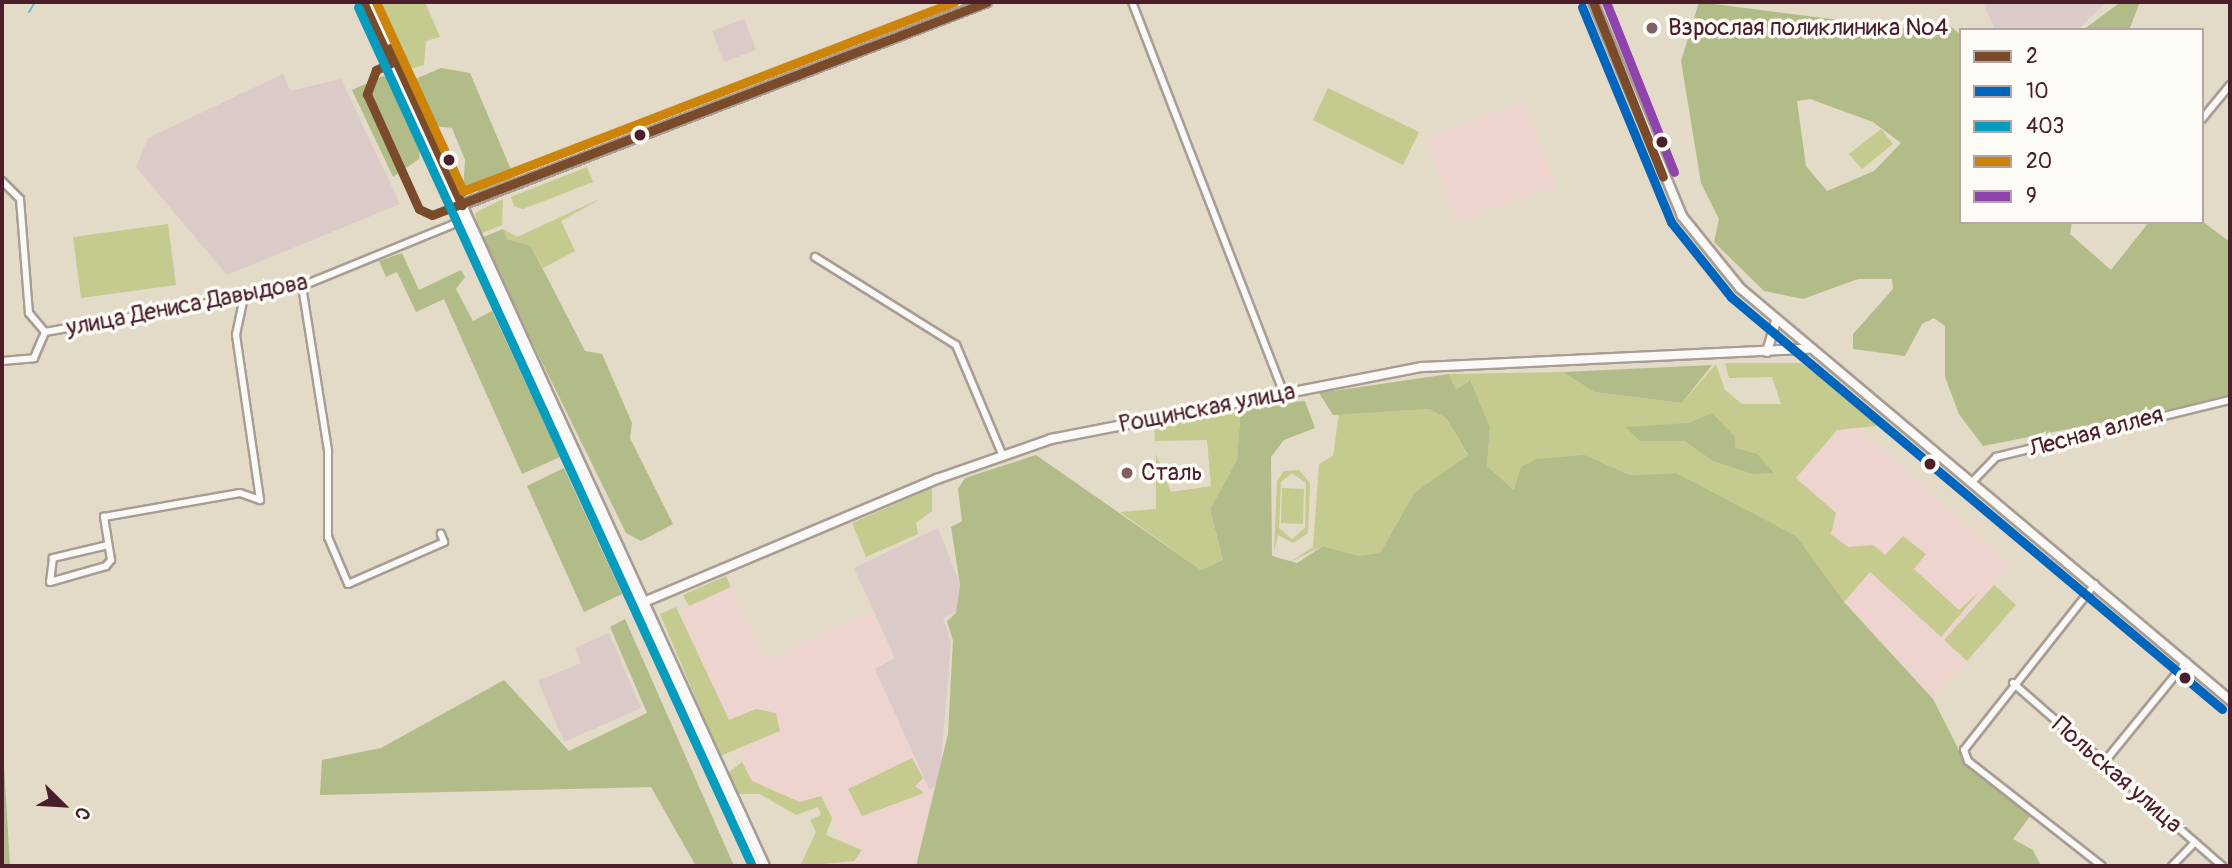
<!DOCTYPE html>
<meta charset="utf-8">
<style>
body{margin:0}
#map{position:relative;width:2232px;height:868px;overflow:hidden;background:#e3dac8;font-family:Pangolin,sans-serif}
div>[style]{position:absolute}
.built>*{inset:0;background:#eed4cf}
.industrial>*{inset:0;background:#dacac8}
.green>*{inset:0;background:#c5ca8f}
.forest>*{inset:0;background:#b2bc89}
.stream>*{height:2px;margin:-1px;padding:0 1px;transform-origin:1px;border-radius:1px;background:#74bec3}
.roads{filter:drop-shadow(2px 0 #a89d94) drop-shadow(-2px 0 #a89d94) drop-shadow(0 2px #a89d94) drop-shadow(0 -2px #a89d94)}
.minor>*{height:6px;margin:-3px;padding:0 3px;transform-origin:3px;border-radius:3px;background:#fbf9f7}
.major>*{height:8px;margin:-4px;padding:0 4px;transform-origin:4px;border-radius:4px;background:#fbf9f7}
.bus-1>*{height:9px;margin:-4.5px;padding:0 4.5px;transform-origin:4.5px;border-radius:4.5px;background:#7a4b2a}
.bus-2>*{height:9px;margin:-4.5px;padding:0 4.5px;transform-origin:4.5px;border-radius:4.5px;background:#0065bd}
.bus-3>*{height:9px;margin:-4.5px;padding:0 4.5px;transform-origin:4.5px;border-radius:4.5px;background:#079bbe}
.bus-4>*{height:9px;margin:-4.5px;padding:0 4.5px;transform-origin:4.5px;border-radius:4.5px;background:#cc840b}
.bus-5>*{height:9px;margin:-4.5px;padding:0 4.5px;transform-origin:4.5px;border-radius:4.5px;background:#8e44ad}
.dots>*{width:19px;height:19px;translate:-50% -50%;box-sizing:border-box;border:4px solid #fdfcf7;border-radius:50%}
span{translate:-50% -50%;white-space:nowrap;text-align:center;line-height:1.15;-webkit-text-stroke:7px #fdfcf7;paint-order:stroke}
.poi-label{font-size:24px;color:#4a1f2b}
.left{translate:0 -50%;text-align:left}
.street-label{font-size:24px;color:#4a1f2b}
.frame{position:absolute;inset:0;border:4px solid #4a1f2b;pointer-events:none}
.legend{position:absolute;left:1959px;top:28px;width:245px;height:196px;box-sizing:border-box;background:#fdfcf7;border:2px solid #b5a4a5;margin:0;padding:9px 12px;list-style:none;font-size:21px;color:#4a1f2b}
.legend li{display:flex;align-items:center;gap:14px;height:35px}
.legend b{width:35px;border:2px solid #b5a4a5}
.north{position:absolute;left:28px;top:770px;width:70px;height:70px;-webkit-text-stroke:5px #fdfcf7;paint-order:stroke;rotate:114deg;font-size:19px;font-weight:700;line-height:28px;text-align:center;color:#4a1f2b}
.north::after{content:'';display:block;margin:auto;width:24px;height:32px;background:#4a1f2b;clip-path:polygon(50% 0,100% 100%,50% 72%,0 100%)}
</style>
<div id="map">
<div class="built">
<i style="clip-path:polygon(1525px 102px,1556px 186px,1457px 222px,1426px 138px)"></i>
<i style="clip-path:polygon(1844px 416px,2012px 565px,1994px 585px,2016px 605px,1933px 699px,1844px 602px,1790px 478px)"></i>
<i style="clip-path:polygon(731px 587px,767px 660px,873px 611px,895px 659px,875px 670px,933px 791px,921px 866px,840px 866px,844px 842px,821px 795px,801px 803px,752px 781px,737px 752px,780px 731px,756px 709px,729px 721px,678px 611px)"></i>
</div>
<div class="industrial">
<i style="clip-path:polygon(1983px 2px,2106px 2px,2077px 30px,1995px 30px)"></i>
<i style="clip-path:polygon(744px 19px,756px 50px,724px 62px,712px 31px)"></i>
<i style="clip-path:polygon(283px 74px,290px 91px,341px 79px,400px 204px,227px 275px,136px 167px,148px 138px)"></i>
<i style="clip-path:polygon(938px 528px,960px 584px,956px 613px,943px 618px,951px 642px,939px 785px,929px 789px,875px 669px,895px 658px,854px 568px)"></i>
<i style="clip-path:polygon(609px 633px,641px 708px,564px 742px,538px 681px,581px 663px,575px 648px)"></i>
</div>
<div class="green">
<i style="clip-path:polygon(377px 2px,425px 2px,440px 37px,426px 41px,424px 65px,407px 70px)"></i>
<i style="clip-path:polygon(1328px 88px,1419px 132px,1403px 165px,1313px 120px)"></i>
<i style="clip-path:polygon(1881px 129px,1893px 144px,1862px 169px,1849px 154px)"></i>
<i style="clip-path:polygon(587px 167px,593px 182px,523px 209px,514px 206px,511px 197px)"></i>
<i style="clip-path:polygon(602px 198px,561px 221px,575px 251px,543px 268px,531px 246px,507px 239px,503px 229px,517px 237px)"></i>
<i style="clip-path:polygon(503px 199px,502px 225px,480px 234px,475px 213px)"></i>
<i style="clip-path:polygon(168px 224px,176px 285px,81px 298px,73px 237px)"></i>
<i style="clip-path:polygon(1725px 363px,1801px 363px,1885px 425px,1837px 430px,1796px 478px,1836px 513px,1831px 534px,1848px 547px,1873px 545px,1885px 555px,1903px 536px,1926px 554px,1914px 569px,1959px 610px,1980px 591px,1941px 637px,1870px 572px,1844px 602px,1827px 581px,1676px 473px,1630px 475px,1585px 455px,1514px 490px,1487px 466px,1490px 427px,1469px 380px,1456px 391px,1449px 374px,1563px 372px,1594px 392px,1682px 403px,1716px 364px,1725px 390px,1742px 404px,1781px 404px,1772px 377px,1729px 378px)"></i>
<i style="clip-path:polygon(1241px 407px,1237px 460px,1210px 509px,1223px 560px,1201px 570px,1120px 512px,1156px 509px,1156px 454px,1171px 492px,1211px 486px,1207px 440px,1155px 441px,1154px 425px)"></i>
<i style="clip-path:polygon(1429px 409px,1446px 418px,1468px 456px,1414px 493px,1380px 553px,1358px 556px,1323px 546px,1290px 562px,1313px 547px,1319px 464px,1333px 456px,1339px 414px)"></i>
<i style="clip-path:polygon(evenodd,1299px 470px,1310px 483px,1308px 533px,1293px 543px,1278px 535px,1274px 552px,1277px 481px,1284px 471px,1299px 470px,1292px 473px,1306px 483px,1305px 528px,1292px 539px,1279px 528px,1281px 482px,1292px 473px)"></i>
<i style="clip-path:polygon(932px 488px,932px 511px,916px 523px,918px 534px,866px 557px,852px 523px)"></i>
<i style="clip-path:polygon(1282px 488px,1304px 489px,1303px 524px,1281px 523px)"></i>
<i style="clip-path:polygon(726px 576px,731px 587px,689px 606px,683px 595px)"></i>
<i style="clip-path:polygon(1994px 585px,2016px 605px,1967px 661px,1944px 640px)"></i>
<i style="clip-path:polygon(676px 607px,729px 720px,756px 709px,776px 713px,780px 731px,720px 756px,660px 614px)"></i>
<i style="clip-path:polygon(912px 758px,923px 778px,915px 786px,924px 793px,862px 816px,848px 789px)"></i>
<i style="clip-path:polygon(742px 762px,752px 781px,800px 802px,821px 796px,832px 818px,826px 835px,862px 850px,854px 861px,800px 866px,816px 832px,810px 820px,821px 815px,818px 807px,796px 815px,760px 794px,737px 794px,728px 773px)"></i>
</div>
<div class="forest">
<i style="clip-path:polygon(evenodd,1699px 2px,1901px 28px,1944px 21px,1961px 35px,1961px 222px,2072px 222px,2070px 234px,2111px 270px,2149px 222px,2202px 221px,2230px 242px,2230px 397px,1983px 446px,1959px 414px,1945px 377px,1945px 326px,1934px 318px,1922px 324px,1905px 356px,1853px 349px,1853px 334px,1893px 289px,1892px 279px,1858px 279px,1803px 299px,1764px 291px,1714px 242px,1719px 219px,1701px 183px,1681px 61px,1699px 2px,1810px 99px,1873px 122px,1901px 143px,1874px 171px,1827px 191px,1806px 166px,1797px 101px,1810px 99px)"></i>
<i style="clip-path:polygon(2121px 2px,2140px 2px,2129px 30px,2083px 30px)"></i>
<i style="clip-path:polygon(441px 68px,470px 73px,515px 179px,483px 192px,463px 189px,465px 160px,452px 128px,434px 126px,413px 80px)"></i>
<i style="clip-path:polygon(383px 76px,391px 78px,404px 101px,420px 148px,419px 159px,393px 177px,352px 90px)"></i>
<i style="clip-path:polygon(503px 229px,507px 239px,531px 246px,585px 351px,602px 354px,632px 423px,630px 438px,673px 524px,641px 541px,626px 533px,481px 238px)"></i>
<i style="clip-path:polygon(402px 253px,419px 290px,461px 270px,465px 277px,456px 289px,473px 321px,492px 311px,560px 457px,522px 474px,444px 299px,416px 312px,397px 272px,386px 277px,379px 261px)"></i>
<i style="clip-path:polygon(1712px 365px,1682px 403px,1594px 392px,1563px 372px)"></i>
<i style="clip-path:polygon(1449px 374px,1456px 390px,1470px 380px,1490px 427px,1487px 466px,1514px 490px,1521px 467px,1536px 459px,1585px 455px,1630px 475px,1676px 473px,1796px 536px,1844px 602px,1933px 699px,1965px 762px,2031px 815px,2013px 839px,2033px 850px,2041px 866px,916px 866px,948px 734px,953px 641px,947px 621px,956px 613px,960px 585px,951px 527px,962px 521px,958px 489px,965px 478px,1036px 455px,1201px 570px,1223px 560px,1210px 509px,1237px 460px,1241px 407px,1305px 401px,1315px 428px,1284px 440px,1271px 457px,1272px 556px,1297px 563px,1323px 546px,1358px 556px,1380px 553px,1414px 493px,1468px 455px,1446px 418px,1429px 409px,1333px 415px,1319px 393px)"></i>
<i style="clip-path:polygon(1712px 413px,1735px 437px,1735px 448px,1757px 454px,1774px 473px,1753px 474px,1713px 461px,1685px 441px,1640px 441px,1625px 427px,1689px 423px)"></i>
<i style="clip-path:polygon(564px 468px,622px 594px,584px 612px,527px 486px)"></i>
<i style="clip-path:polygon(625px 619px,734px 866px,696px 866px,651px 787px,320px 795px,322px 760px,381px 748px,504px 680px,569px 751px,647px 713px,610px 627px)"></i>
<i style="clip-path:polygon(2px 763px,4px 765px,10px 866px,2px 866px)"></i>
</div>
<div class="stream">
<i style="left:29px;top:12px;width:12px;rotate:-59deg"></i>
</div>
<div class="roads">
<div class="minor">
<i style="left:1132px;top:2px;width:418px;rotate:68.8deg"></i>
<i style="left:2202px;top:119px;width:44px;rotate:-50.5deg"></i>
<i style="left:2px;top:181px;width:25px;rotate:45deg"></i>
<i style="left:20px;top:199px;width:114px;rotate:85.5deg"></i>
<i style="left:29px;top:313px;width:25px;rotate:50deg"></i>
<i style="left:815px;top:257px;width:166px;rotate:32deg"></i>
<i style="left:956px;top:345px;width:118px;rotate:67.1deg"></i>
<i style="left:302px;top:286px;width:167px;rotate:81deg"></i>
<i style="left:328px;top:451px;width:86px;rotate:90deg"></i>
<i style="left:328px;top:537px;width:51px;rotate:66.9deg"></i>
<i style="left:348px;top:584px;width:105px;rotate:-23.6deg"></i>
<i style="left:444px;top:542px;width:9px;rotate:-111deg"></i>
<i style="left:244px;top:297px;width:39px;rotate:102deg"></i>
<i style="left:236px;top:335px;width:167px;rotate:81.7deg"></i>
<i style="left:2px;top:361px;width:32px;rotate:-5deg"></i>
<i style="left:34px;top:358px;width:28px;rotate:-67deg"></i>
<i style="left:45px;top:332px;width:261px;rotate:-10.1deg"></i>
<i style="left:302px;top:286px;width:177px;rotate:-22.2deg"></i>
<i style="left:1972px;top:482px;width:35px;rotate:-46deg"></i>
<i style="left:1996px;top:457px;width:241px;rotate:-13.7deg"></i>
<i style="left:108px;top:545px;width:57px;rotate:166.7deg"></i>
<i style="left:53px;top:558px;width:24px;rotate:97deg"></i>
<i style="left:50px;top:582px;width:58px;rotate:-15.9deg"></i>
<i style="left:106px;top:566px;width:8px;rotate:-50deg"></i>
<i style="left:111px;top:560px;width:44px;rotate:-99.2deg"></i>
<i style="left:104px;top:517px;width:138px;rotate:-10deg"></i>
<i style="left:240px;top:493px;width:21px;rotate:19deg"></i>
<i style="left:2095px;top:584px;width:211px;rotate:128.3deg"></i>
<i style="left:1964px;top:750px;width:12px;rotate:70deg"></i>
<i style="left:1968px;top:761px;width:170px;rotate:38.1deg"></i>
<i style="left:2013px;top:683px;width:278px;rotate:41.2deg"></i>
<i style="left:2106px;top:760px;width:127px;rotate:-50.8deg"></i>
<i style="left:2172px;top:866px;width:32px;rotate:-46deg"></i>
</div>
<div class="major">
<i style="left:369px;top:2px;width:950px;rotate:65.38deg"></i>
<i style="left:1593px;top:2px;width:232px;rotate:67.4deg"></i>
<i style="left:1682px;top:216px;width:92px;rotate:51.1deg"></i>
<i style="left:1740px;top:288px;width:640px;rotate:40.06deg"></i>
<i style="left:391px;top:63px;width:882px;rotate:65.56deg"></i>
<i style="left:459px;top:206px;width:566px;rotate:-21.12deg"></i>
<i style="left:1767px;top:352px;width:32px;rotate:-74deg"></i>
<i style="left:637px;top:605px;width:325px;rotate:-22.8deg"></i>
<i style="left:937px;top:479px;width:121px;rotate:-19.3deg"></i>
<i style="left:1051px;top:439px;width:378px;rotate:-11deg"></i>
<i style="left:1422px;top:367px;width:387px;rotate:-2.7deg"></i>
</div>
</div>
<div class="bus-1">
<i style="left:363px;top:2px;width:67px;rotate:65.3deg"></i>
<i style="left:391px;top:63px;width:17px;rotate:155deg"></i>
<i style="left:376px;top:70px;width:26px;rotate:111deg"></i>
<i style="left:367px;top:94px;width:126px;rotate:65.7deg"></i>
<i style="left:419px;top:209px;width:14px;rotate:25deg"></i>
<i style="left:432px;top:215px;width:594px;rotate:-21deg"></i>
<i style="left:1593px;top:2px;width:188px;rotate:68.2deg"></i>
<i style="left:390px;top:48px;width:173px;rotate:65.4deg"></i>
</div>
<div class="bus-2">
<i style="left:1582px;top:7px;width:233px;rotate:67.5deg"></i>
<i style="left:1671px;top:222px;width:96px;rotate:51.3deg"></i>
<i style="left:1731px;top:297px;width:641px;rotate:40deg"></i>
</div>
<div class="bus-3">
<i style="left:358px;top:7px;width:945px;rotate:65.36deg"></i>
</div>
<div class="bus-4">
<i style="left:376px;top:2px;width:208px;rotate:65.3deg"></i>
<i style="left:463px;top:191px;width:526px;rotate:-21.05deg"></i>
</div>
<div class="bus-5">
<i style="left:1606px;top:2px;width:183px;rotate:68.2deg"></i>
</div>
<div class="dots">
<i style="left:1652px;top:28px;background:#806062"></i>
<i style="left:640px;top:135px;background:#4a1f2b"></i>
<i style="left:1662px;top:142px;background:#4a1f2b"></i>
<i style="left:449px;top:160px;background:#4a1f2b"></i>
<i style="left:1930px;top:464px;background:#4a1f2b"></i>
<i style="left:1127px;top:473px;background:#806062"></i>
<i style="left:2185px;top:678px;background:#4a1f2b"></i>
</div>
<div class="poi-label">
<span class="left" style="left:1668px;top:28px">Взрослая поликлиника №4</span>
<span class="left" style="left:1141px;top:473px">Сталь</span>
</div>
<div class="street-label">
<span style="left:187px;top:305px;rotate:-11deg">улица Дениса Давыдова</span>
<span style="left:1207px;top:408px;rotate:-11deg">Рощинская улица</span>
<span style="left:2096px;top:432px;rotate:-15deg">Лесная аллея</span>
<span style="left:2117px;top:775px;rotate:41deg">Польская улица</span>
</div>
<div class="frame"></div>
<ul class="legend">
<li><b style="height:9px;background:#7a4b2a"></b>2</li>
<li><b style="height:9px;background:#0065bd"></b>10</li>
<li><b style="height:9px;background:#079bbe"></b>403</li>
<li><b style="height:9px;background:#cc840b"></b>20</li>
<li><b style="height:9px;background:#8e44ad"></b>9</li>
</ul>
<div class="north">С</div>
</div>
